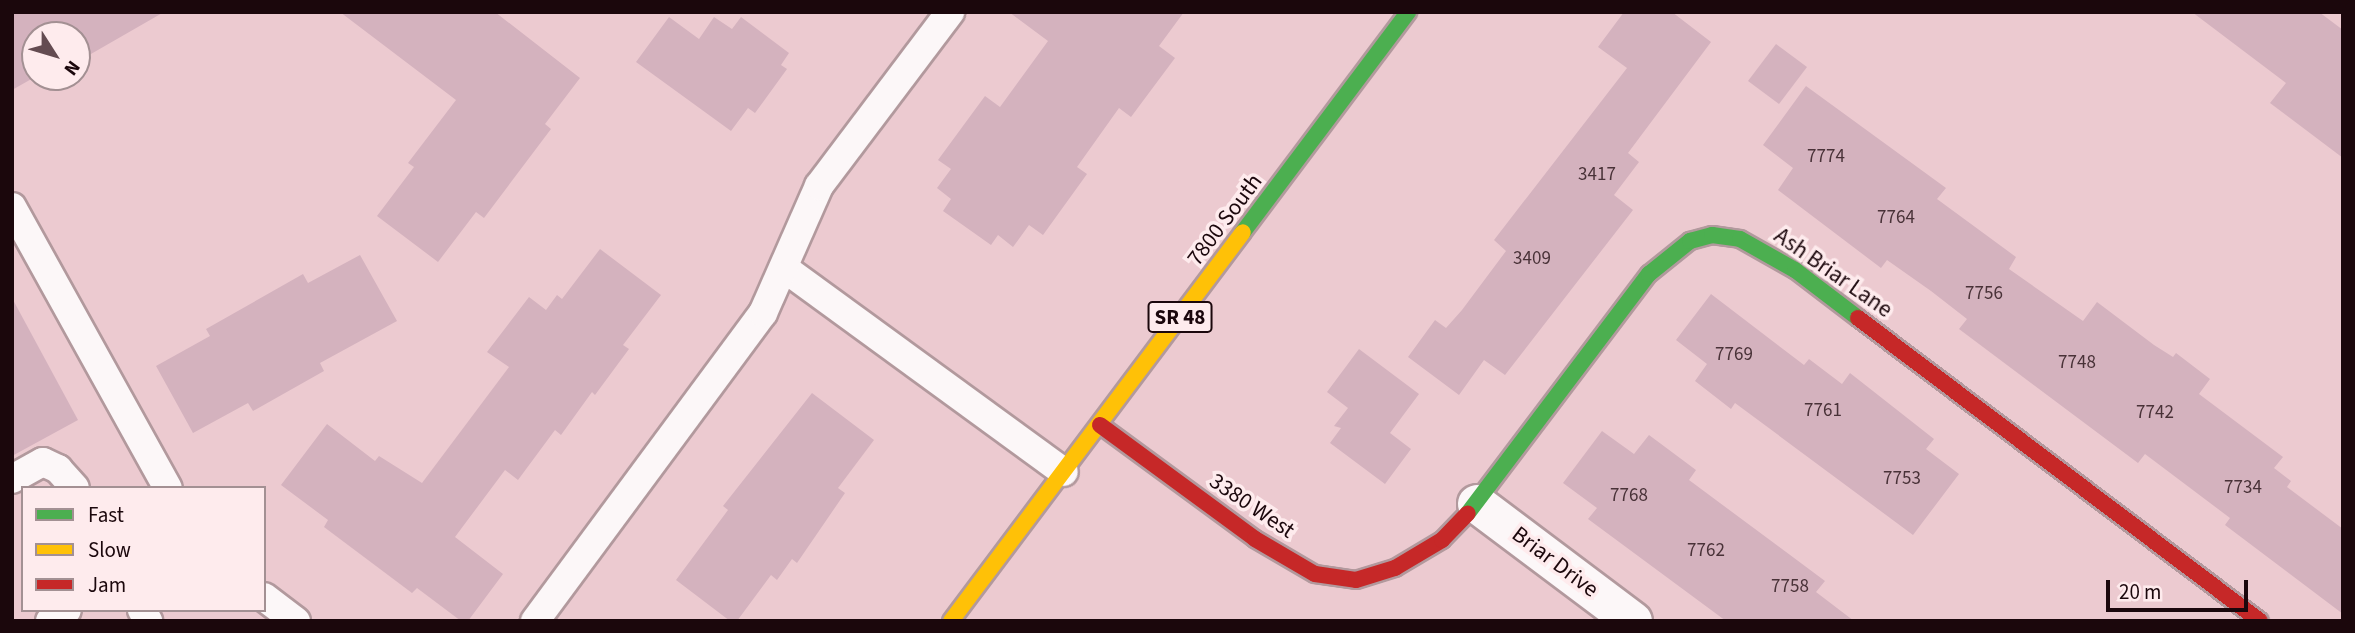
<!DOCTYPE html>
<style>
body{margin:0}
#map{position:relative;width:2355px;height:633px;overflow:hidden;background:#eccad0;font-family:"Source Sans 3",sans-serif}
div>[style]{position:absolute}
.building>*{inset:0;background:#d4b2be}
.roads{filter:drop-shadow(2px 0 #b2999d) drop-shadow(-2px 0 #b2999d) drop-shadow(0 2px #b2999d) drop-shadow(0 -2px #b2999d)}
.lane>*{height:28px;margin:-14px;padding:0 14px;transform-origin:14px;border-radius:14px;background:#fcf7f8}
.street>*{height:38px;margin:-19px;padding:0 19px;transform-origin:19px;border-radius:19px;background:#fcf7f8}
.fast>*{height:16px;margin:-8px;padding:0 8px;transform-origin:8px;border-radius:8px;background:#4caf50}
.slow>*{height:16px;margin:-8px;padding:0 8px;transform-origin:8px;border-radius:8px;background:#ffc107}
.jam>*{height:16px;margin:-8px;padding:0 8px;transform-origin:8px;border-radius:8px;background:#c62828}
span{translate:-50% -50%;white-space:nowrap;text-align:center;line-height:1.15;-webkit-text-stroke:7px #feebed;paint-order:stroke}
.number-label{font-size:19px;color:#493238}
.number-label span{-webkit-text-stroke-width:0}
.shield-label span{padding:2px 5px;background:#feebed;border:2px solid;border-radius:5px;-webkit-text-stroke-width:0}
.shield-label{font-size:21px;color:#1b070c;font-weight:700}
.street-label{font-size:23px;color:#1b070c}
.frame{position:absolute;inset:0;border:14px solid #1b070c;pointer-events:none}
.legend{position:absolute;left:21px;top:486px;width:245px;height:126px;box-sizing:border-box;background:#feebed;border:2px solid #a39093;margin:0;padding:9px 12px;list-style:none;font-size:21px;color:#1b070c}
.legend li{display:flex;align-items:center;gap:14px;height:35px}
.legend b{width:35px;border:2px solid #a39093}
.north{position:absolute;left:21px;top:21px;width:70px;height:70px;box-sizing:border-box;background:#feebed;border:2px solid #a39093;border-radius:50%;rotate:127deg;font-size:19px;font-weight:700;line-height:28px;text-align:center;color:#1b070c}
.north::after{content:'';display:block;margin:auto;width:24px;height:32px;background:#644b51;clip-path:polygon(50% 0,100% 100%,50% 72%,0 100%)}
.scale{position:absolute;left:2106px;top:580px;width:142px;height:32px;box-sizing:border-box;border:4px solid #1b070c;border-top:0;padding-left:9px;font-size:21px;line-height:24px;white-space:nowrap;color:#1b070c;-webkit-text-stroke:5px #feebed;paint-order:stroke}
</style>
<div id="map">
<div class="building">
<i style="clip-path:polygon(12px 12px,164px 12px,77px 62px,77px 35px,35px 35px,35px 77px,12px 90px)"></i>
<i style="clip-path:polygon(340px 12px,495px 12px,580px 78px,545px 124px,551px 129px,484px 218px,476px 212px,438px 262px,377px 216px,414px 167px,408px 163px,456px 100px)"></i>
<i style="clip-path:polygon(1009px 12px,1184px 12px,1159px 46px,1175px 58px,1131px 117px,1119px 108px,1077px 167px,1087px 174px,1043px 235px,1029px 225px,1013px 247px,998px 235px,991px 245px,943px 211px,951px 199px,937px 188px,951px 169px,938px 160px,985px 96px,1000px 107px,1048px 41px)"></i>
<i style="clip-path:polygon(1624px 12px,1672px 12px,1711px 42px,1628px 153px,1639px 162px,1614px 195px,1633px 210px,1505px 375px,1484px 360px,1459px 395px,1408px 357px,1435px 320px,1446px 328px,1462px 310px,1506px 251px,1494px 240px,1627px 68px,1598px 47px)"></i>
<i style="clip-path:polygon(2192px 12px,2319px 12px,2343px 30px,2343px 158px,2270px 103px,2286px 83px)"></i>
<i style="clip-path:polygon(669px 17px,699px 39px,714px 17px,732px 29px,741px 17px,789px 53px,781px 65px,787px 69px,755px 113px,748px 108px,731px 131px,636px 62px)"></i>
<i style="clip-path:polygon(1776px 44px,1807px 67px,1779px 104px,1748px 81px)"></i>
<i style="clip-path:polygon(1806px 86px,1946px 188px,1937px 199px,2016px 257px,2009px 269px,2083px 321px,2097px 302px,2154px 345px,2173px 357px,2176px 353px,2210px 379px,2199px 394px,2283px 457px,2274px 468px,2291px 481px,2287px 487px,2343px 529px,2343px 614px,2225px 525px,2230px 518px,2145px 454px,2138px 463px,1959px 329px,1967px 319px,1931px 291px,1887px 260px,1881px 268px,1778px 190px,1793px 168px,1763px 145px)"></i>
<i style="clip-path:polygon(600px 249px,661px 295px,623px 345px,629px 349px,595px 395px,592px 392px,561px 435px,555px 430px,518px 480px,505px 470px,455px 537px,503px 574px,468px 621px,461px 621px,417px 588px,412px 593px,324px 527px,328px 520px,281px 485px,327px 424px,375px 461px,379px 456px,422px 483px,509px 367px,487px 352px,529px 297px,546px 310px,557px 295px,562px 299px)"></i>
<i style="clip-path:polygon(360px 255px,397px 321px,320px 363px,324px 371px,253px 411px,248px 403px,193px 433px,156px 366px,210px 336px,206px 329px,303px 274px,308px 283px)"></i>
<i style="clip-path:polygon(1711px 294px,1804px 365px,1809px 359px,1842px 384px,1850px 373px,1934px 439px,1926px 449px,1959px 474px,1913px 535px,1735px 403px,1731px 409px,1695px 381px,1707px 364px,1676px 340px)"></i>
<i style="clip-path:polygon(12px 298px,78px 420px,12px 456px)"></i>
<i style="clip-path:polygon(1359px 349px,1419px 394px,1390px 433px,1411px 449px,1385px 484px,1330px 443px,1341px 428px,1334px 426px,1348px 408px,1327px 392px)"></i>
<i style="clip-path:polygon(812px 393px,874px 440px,838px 488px,845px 493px,797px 563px,792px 559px,777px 580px,771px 575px,737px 621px,730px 621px,676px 580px,728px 510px,723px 506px)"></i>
<i style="clip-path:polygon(1602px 431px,1634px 454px,1649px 435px,1696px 470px,1689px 480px,1825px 581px,1816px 592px,1854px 621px,1726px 621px,1588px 519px,1597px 508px,1563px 483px)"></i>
</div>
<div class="roads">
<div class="lane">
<i style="left:12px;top:207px;width:321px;rotate:61deg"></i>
<i style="left:784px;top:268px;width:346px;rotate:36.1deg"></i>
<i style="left:12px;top:479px;width:35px;rotate:-29deg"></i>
<i style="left:43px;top:462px;width:17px;rotate:25deg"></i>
<i style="left:58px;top:469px;width:25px;rotate:48deg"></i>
<i style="left:264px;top:597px;width:40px;rotate:37deg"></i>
<i style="left:142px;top:610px;width:13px;rotate:61deg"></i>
<i style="left:50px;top:621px;width:20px;rotate:-33deg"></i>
<i style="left:535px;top:621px;width:383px;rotate:-53.5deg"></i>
<i style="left:763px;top:313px;width:139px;rotate:-66.2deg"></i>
<i style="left:819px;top:186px;width:218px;rotate:-53deg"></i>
</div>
<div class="street">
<i style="left:1477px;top:504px;width:195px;rotate:36.9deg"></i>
</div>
<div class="fast">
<i style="left:1243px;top:232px;width:275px;rotate:-53.1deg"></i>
<i style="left:1468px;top:513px;width:300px;rotate:-52.9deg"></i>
<i style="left:1649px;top:274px;width:53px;rotate:-38.8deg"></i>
<i style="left:1690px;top:241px;width:23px;rotate:-15deg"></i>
<i style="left:1712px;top:235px;width:28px;rotate:8deg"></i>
<i style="left:1740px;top:239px;width:63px;rotate:29.4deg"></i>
<i style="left:1795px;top:270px;width:79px;rotate:37.3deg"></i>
</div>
<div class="slow">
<i style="left:951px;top:621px;width:486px;rotate:-53.1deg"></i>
</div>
<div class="jam">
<i style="left:1858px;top:318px;width:503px;rotate:37.01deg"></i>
<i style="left:1100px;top:425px;width:192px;rotate:36.3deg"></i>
<i style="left:1255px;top:539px;width:69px;rotate:30.3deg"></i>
<i style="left:1315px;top:574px;width:41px;rotate:8.3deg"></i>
<i style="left:1356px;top:580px;width:41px;rotate:-17.1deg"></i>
<i style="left:1395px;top:568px;width:55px;rotate:-30.8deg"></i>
<i style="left:1442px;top:540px;width:37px;rotate:-46deg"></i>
</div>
</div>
<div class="number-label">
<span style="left:1826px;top:157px">7774</span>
<span style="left:1597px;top:175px">3417</span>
<span style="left:1896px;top:218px">7764</span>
<span style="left:1532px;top:259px">3409</span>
<span style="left:1984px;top:294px">7756</span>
<span style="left:1734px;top:355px">7769</span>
<span style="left:2077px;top:363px">7748</span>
<span style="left:1823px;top:411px">7761</span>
<span style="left:2155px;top:413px">7742</span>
<span style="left:1902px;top:479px">7753</span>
<span style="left:2243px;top:488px">7734</span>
<span style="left:1629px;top:496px">7768</span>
<span style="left:1706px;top:551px">7762</span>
<span style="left:1790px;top:587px">7758</span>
</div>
<div class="shield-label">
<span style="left:1180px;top:317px">SR 48</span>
</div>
<div class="street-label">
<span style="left:1225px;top:220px;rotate:-53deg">7800 South</span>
<span style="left:1833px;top:273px;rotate:35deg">Ash Briar Lane</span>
<span style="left:1252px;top:506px;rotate:34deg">3380 West</span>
<span style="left:1555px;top:562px;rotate:37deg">Briar Drive</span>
</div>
<div class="frame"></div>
<ul class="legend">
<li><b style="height:9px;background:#4caf50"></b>Fast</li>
<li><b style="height:9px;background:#ffc107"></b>Slow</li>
<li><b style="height:9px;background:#c62828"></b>Jam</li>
</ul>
<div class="north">N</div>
<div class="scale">20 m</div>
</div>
